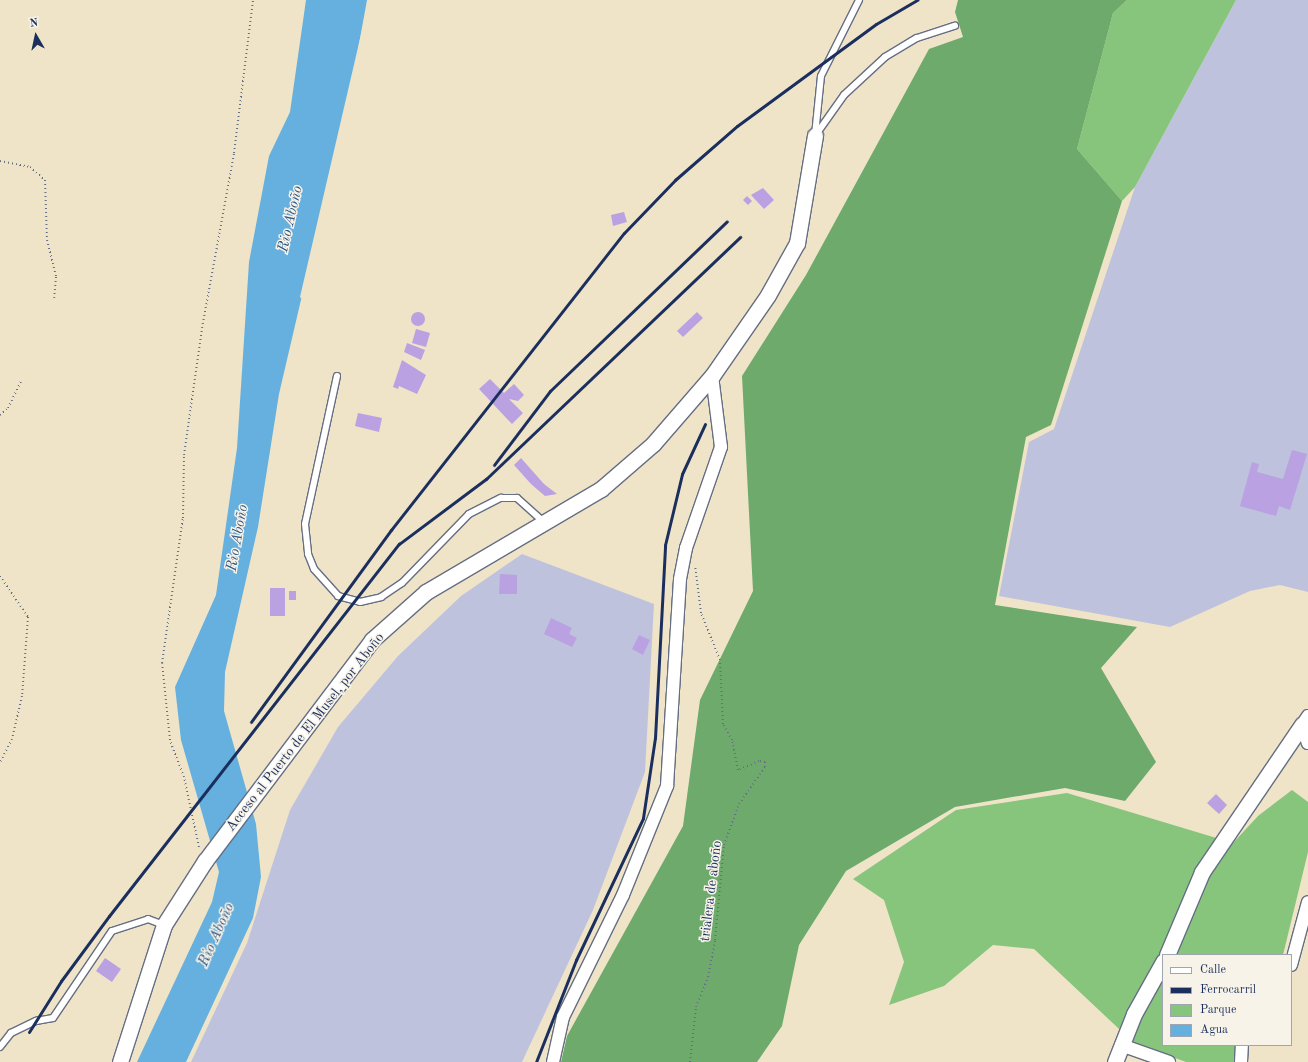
<!DOCTYPE html>
<meta charset="utf-8">
<style>
body{margin:0}
#map{position:relative;width:1308px;height:1062px;overflow:hidden;background:#efe4c8;font-family:"Old Standard TT",serif}
div>[style]{position:absolute}
.industrial>*{inset:0;background:#bfc2dd}
.green>*{inset:0;background:#87c57c}
.forest>*{inset:0;background:#6daa6c}
.water>*{inset:0;background:#65b0de}
.pier>*{inset:0;background:#efe4c8}
.building>*{inset:0;background:#b9a1e2}
.round{border-radius:50%}
.path>*{height:2px;margin-top:-1px;transform-origin:0;background:repeating-linear-gradient(90deg,#656e83 0 1px,transparent 0 4px)}
.roads{filter:drop-shadow(1px 0 #656e83) drop-shadow(-1px 0 #656e83) drop-shadow(0 1px #656e83) drop-shadow(0 -1px #656e83)}
.service>*{height:6px;margin:-3px;padding:0 3px;transform-origin:3px;border-radius:3px;background:#fff}
.minor>*{height:12px;margin:-6px;padding:0 6px;transform-origin:6px;border-radius:6px;background:#fff}
.tertiary>*{height:15px;margin:-7.5px;padding:0 7.5px;transform-origin:7.5px;border-radius:7.5px;background:#fff}
.rail>*{height:3px;margin:-1.5px;padding:0 1.5px;transform-origin:1.5px;border-radius:1.5px;background:#1b2f5e}
span{translate:-50% -50%;white-space:nowrap;text-align:center;line-height:1.15;-webkit-text-stroke:3px #f7f3e8;paint-order:stroke}
.street-label{font-size:14px;color:#1b2f5e}
.water-label{font-size:15px;color:#315684;font-style:italic}
.legend{position:absolute;left:1162px;top:954px;width:130px;height:92px;box-sizing:border-box;background:#f7f3e8;border:1px solid #9fa5b1;margin:0;padding:5px 7px;list-style:none;font-size:12px;color:#1b2f5e}
.legend li{display:flex;align-items:center;gap:8px;height:20px}
.legend b{width:20px;border:1px solid #9fa5b1}
.north{position:absolute;left:16px;top:16px;width:40px;height:40px;-webkit-text-stroke:3px #f7f3e8;paint-order:stroke;rotate:351deg;font-size:11px;font-weight:700;line-height:16px;text-align:center;color:#1b2f5e}
.north::after{content:'';display:block;margin:auto;width:14px;height:18px;background:#1b2f5e;clip-path:polygon(50% 0,100% 100%,50% 72%,0 100%)}
</style>
<div id="map">
<div class="industrial">
<i style="clip-path:polygon(1236px 0,1308px 0,1308px 592px,1280px 585px,1250px 591px,1170px 627px,999px 596px,1029px 442px,1054px 429px,1135px 187px)"></i>
<i style="clip-path:polygon(522px 554px,654px 604px,645px 772px,593px 910px,522px 1062px,191px 1062px,247px 943px,290px 810px,338px 727px,398px 656px,461px 596px)"></i>
</div>
<div class="green">
<i style="clip-path:polygon(1127px 0,1236px 0,1135px 187px,1122px 201px,1077px 149px,1113px 13px)"></i>
<i style="clip-path:polygon(1292px 790px,1308px 802px,1308px 852px,1283px 955px,1163px 955px,1163px 1045px,1240px 1045px,1239px 1062px,1186px 1062px,1134px 1043px,1034px 949px,993px 945px,944px 986px,889px 1005px,904px 962px,884px 900px,853px 879px,956px 810px,1067px 793px,1233px 843px,1258px 816px)"></i>
</div>
<div class="forest">
<i style="clip-path:polygon(958px 0,1127px 0,1113px 13px,1077px 149px,1122px 201px,1051px 425px,1026px 437px,995px 605px,1137px 627px,1101px 668px,1156px 762px,1125px 801px,1065px 788px,955px 807px,846px 871px,799px 945px,782px 1026px,757px 1062px,561px 1062px,567px 1036px,683px 826px,700px 700px,753px 591px,742px 376px,806px 275px,929px 49px,963px 37px,955px 12px)"></i>
</div>
<div class="water">
<i style="clip-path:polygon(306px 0,367px 0,353px 77px,279px 394px,258px 527px,225px 672px,224px 711px,256px 824px,261px 877px,253px 918px,186px 1062px,137px 1062px,212px 902px,219px 872px,181px 740px,175px 687px,216px 595px,237px 448px,249px 262px,269px 156px,290px 112px)"></i>
</div>
<div class="pier">
<i style="clip-path:polygon(369px 0,355px 78px,302px 299px,300px 297px)"></i>
</div>
<div class="building">
<i style="clip-path:polygon(763px 188px,774px 200px,764px 209px,751px 195px)"></i>
<i style="clip-path:polygon(747px 196px,752px 201px,748px 205px,743px 200px)"></i>
<i style="clip-path:polygon(624px 212px,627px 222px,613px 226px,611px 215px)"></i>
<i class="round" style="left:411px;top:312px;width:14px;height:14px"></i>
<i style="clip-path:polygon(697px 312px,703px 318px,683px 337px,677px 331px)"></i>
<i style="clip-path:polygon(416px 329px,430px 333px,426px 347px,412px 343px)"></i>
<i style="clip-path:polygon(407px 343px,425px 350px,421px 360px,404px 352px)"></i>
<i style="clip-path:polygon(402px 360px,426px 375px,417px 394px,399px 386px,398px 389px,393px 387px)"></i>
<i style="clip-path:polygon(490px 379px,504px 393px,514px 384px,524px 395px,518px 401px,509px 399px,523px 413px,512px 424px,479px 389px)"></i>
<i style="clip-path:polygon(358px 413px,382px 418px,379px 432px,355px 426px)"></i>
<i style="clip-path:polygon(1292px 450px,1307px 454px,1290px 510px,1279px 506px,1276px 516px,1240px 506px,1252px 462px,1259px 464px,1257px 472px,1283px 479px)"></i>
<i style="clip-path:polygon(521px 458px,544px 484px,557px 494px,545px 496px,531px 484px,514px 465px)"></i>
<i style="clip-path:polygon(500px 574px,517px 575px,517px 594px,499px 594px)"></i>
<i style="clip-path:polygon(270px 588px,285px 588px,285px 616px,270px 616px)"></i>
<i style="clip-path:polygon(289px 591px,296px 591px,296px 600px,289px 600px)"></i>
<i style="clip-path:polygon(551px 618px,572px 628px,569px 634px,577px 638px,572px 647px,544px 634px)"></i>
<i style="clip-path:polygon(639px 635px,650px 640px,643px 655px,632px 649px)"></i>
<i style="clip-path:polygon(1216px 794px,1227px 805px,1219px 814px,1207px 803px)"></i>
<i style="clip-path:polygon(105px 958px,121px 969px,112px 982px,96px 971px)"></i>
</div>
<div class="path">
<i style="left:0;top:161px;width:31px;rotate:11deg"></i>
<i style="left:30px;top:167px;width:20px;rotate:41deg"></i>
<i style="left:45px;top:180px;width:60px;rotate:88.1deg"></i>
<i style="left:47px;top:240px;width:38px;rotate:76deg"></i>
<i style="left:56px;top:277px;width:21px;rotate:95deg"></i>
<i style="left:0;top:415px;width:11px;rotate:-41deg"></i>
<i style="left:8px;top:408px;width:30px;rotate:-64deg"></i>
<i style="left:0;top:576px;width:50px;rotate:55.7deg"></i>
<i style="left:28px;top:617px;width:79px;rotate:94.3deg"></i>
<i style="left:22px;top:696px;width:44px;rotate:103.1deg"></i>
<i style="left:12px;top:739px;width:27px;rotate:117deg"></i>
<i style="left:199px;top:847px;width:72px;rotate:-102.1deg"></i>
<i style="left:184px;top:777px;width:40px;rotate:-111deg"></i>
<i style="left:170px;top:740px;width:77px;rotate:-95.9deg"></i>
<i style="left:162px;top:663px;width:147px;rotate:-81.8deg"></i>
<i style="left:183px;top:518px;width:63px;rotate:-89.1deg"></i>
<i style="left:184px;top:455px;width:128px;rotate:-81.9deg"></i>
<i style="left:202px;top:328px;width:178px;rotate:-79.6deg"></i>
<i style="left:234px;top:153px;width:154px;rotate:-82.9deg"></i>
<i style="left:690px;top:1062px;width:55px;rotate:-83.8deg"></i>
<i style="left:696px;top:1007px;width:32px;rotate:-68deg"></i>
<i style="left:708px;top:977px;width:38px;rotate:-79deg"></i>
<i style="left:715px;top:940px;width:95px;rotate:-84.6deg"></i>
<i style="left:724px;top:845px;width:44px;rotate:-69.9deg"></i>
<i style="left:739px;top:804px;width:45px;rotate:-54.9deg"></i>
<i style="left:765px;top:767px;width:5px;rotate:-90deg"></i>
<i style="left:765px;top:762px;width:6px;rotate:-171deg"></i>
<i style="left:759px;top:761px;width:23px;rotate:157deg"></i>
<i style="left:738px;top:770px;width:31px;rotate:-101deg"></i>
<i style="left:732px;top:740px;width:18px;rotate:-119deg"></i>
<i style="left:723px;top:724px;width:64px;rotate:-92.7deg"></i>
<i style="left:720px;top:660px;width:51px;rotate:-112deg"></i>
<i style="left:701px;top:613px;width:48px;rotate:-97.1deg"></i>
</div>
<div class="roads">
<div class="service">
<i style="left:815px;top:135px;width:59px;rotate:-84.2deg"></i>
<i style="left:821px;top:76px;width:85px;rotate:-63.4deg"></i>
<i style="left:815px;top:136px;width:50px;rotate:-54.7deg"></i>
<i style="left:844px;top:95px;width:56px;rotate:-42.8deg"></i>
<i style="left:885px;top:57px;width:37px;rotate:-31deg"></i>
<i style="left:917px;top:38px;width:40px;rotate:-18deg"></i>
<i style="left:337px;top:376px;width:151px;rotate:102.2deg"></i>
<i style="left:305px;top:524px;width:30px;rotate:84deg"></i>
<i style="left:308px;top:554px;width:16px;rotate:68deg"></i>
<i style="left:314px;top:569px;width:36px;rotate:48deg"></i>
<i style="left:338px;top:596px;width:23px;rotate:15deg"></i>
<i style="left:360px;top:602px;width:22px;rotate:-13deg"></i>
<i style="left:381px;top:597px;width:25px;rotate:-34deg"></i>
<i style="left:402px;top:583px;width:96px;rotate:-45.8deg"></i>
<i style="left:469px;top:514px;width:36px;rotate:-27deg"></i>
<i style="left:501px;top:498px;width:16px"></i>
<i style="left:517px;top:498px;width:36px;rotate:42deg"></i>
<i style="left:0;top:1047px;width:18px;rotate:-52deg"></i>
<i style="left:11px;top:1033px;width:28px;rotate:-26deg"></i>
<i style="left:36px;top:1021px;width:17px;rotate:-10deg"></i>
<i style="left:53px;top:1018px;width:105px;rotate:-55.9deg"></i>
<i style="left:112px;top:931px;width:38px;rotate:-18deg"></i>
<i style="left:148px;top:919px;width:17px;rotate:21deg"></i>
</div>
<div class="minor">
<i style="left:1308px;top:716px;width:11px;rotate:124deg"></i>
<i style="left:1302px;top:725px;width:19px;rotate:72deg"></i>
<i style="left:1291px;top:965px;width:65px;rotate:-74.9deg"></i>
<i style="left:1121px;top:1045px;width:51px;rotate:19.5deg"></i>
<i style="left:553px;top:1062px;width:46px;rotate:-77.5deg"></i>
<i style="left:563px;top:1017px;width:136px;rotate:-63.8deg"></i>
<i style="left:623px;top:895px;width:118px;rotate:-68deg"></i>
<i style="left:667px;top:786px;width:207px;rotate:-86.4deg"></i>
<i style="left:680px;top:579px;width:32px;rotate:-79deg"></i>
<i style="left:686px;top:548px;width:107px;rotate:-70.9deg"></i>
<i style="left:721px;top:447px;width:72px;rotate:-97.2deg"></i>
<i style="left:1241px;top:1062px;width:17px;rotate:-87deg"></i>
</div>
<div class="tertiary">
<i style="left:1167px;top:955px;width:90px;rotate:-67.1deg"></i>
<i style="left:1202px;top:872px;width:178px;rotate:-55.8deg"></i>
<i style="left:120px;top:1062px;width:144px;rotate:-72.2deg"></i>
<i style="left:164px;top:925px;width:76px;rotate:-57.4deg"></i>
<i style="left:205px;top:861px;width:277px;rotate:-52.9deg"></i>
<i style="left:372px;top:640px;width:72px;rotate:-41.6deg"></i>
<i style="left:426px;top:592px;width:203px;rotate:-30.5deg"></i>
<i style="left:601px;top:489px;width:69px;rotate:-40.9deg"></i>
<i style="left:653px;top:444px;width:90px;rotate:-49.1deg"></i>
<i style="left:712px;top:376px;width:98px;rotate:-55.3deg"></i>
<i style="left:768px;top:295px;width:60px;rotate:-60.9deg"></i>
<i style="left:797px;top:243px;width:109px;rotate:-80.5deg"></i>
<i style="left:1115px;top:1062px;width:52px;rotate:-68.4deg"></i>
<i style="left:1134px;top:1014px;width:60px;rotate:-60.9deg"></i>
</div>
</div>
<div class="rail">
<i style="left:494px;top:465px;width:93px;rotate:-52.9deg"></i>
<i style="left:550px;top:391px;width:245px;rotate:-43.8deg"></i>
<i style="left:251px;top:722px;width:238px;rotate:-53.9deg"></i>
<i style="left:391px;top:530px;width:377px;rotate:-51.9deg"></i>
<i style="left:624px;top:233px;width:74px;rotate:-46.1deg"></i>
<i style="left:675px;top:180px;width:82px;rotate:-41.1deg"></i>
<i style="left:737px;top:126px;width:172px;rotate:-36.3deg"></i>
<i style="left:876px;top:24px;width:48px;rotate:-30.3deg"></i>
<i style="left:29px;top:1032px;width:60px;rotate:-57.9deg"></i>
<i style="left:61px;top:981px;width:81px;rotate:-53.6deg"></i>
<i style="left:109px;top:916px;width:472px;rotate:-52.1deg"></i>
<i style="left:399px;top:544px;width:109px;rotate:-36.8deg"></i>
<i style="left:486px;top:479px;width:351px;rotate:-43.6deg"></i>
<i style="left:536px;top:1062px;width:110px;rotate:-68.6deg"></i>
<i style="left:576px;top:960px;width:157px;rotate:-64.7deg"></i>
<i style="left:643px;top:818px;width:81px;rotate:-81.5deg"></i>
<i style="left:655px;top:738px;width:193px;rotate:-87deg"></i>
<i style="left:665px;top:545px;width:73px;rotate:-76.5deg"></i>
<i style="left:682px;top:474px;width:55px;rotate:-65.3deg"></i>
</div>
<div class="street-label">
<span style="left:305px;top:732px;rotate:-52deg">Acceso al Puerto de El Musel, por Aboño</span>
<span style="left:711px;top:891px;rotate:-83deg">trialera de aboño</span>
</div>
<div class="water-label">
<span style="left:291px;top:219px;rotate:-77deg">Rio Aboño</span>
<span style="left:238px;top:538px;rotate:-80deg">Rio Aboño</span>
<span style="left:217px;top:935px;rotate:-66deg">Rio Aboño</span>
</div>
<ul class="legend">
<li><b style="height:5px;background:#fff"></b>Calle</li>
<li><b style="height:5px;background:#1b2f5e"></b>Ferrocarril</li>
<li><b style="height:11px;background:#87c57c"></b>Parque</li>
<li><b style="height:11px;background:#65b0de"></b>Agua</li>
</ul>
<div class="north">N</div>
</div>
